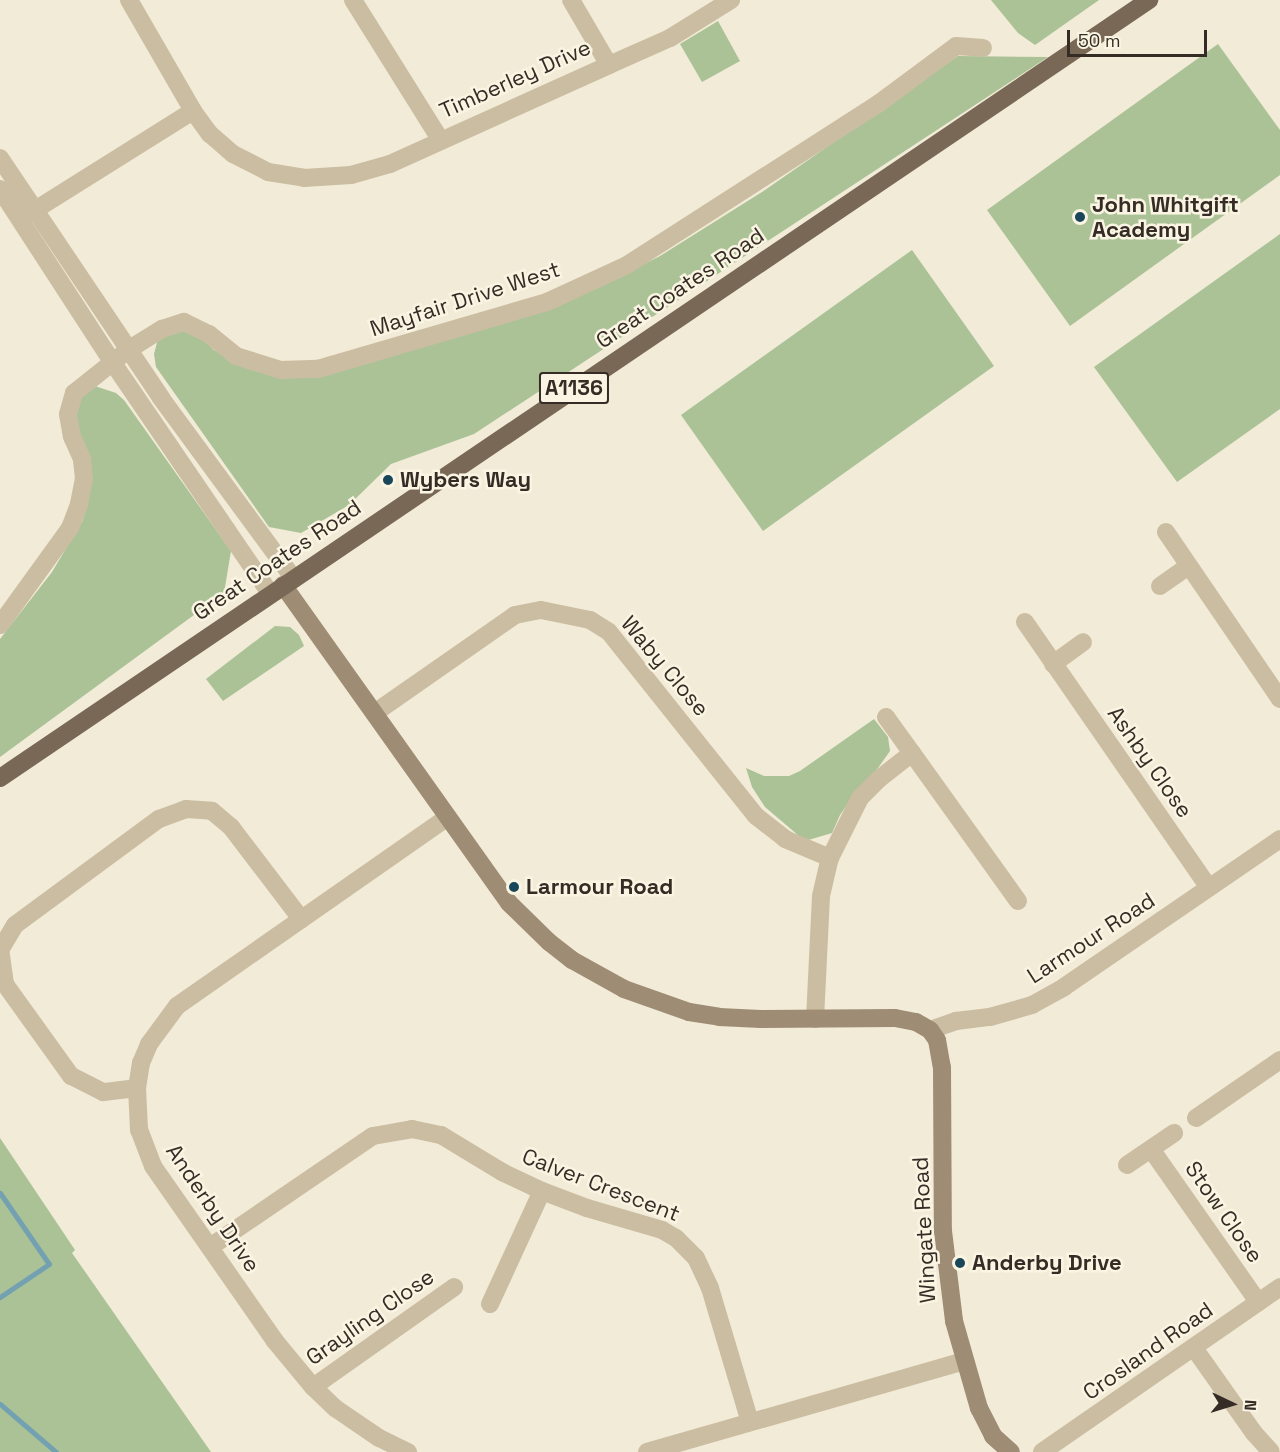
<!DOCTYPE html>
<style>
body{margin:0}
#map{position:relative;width:1280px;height:1452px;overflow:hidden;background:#f2ebd7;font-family:"Space Grotesk",sans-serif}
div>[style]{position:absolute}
.green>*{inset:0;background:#aac296}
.stream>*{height:5px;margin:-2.5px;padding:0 2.5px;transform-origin:2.5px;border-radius:2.5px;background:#74a1b1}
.street>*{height:18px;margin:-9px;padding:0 9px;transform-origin:9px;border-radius:9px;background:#cbbda2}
.secondary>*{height:18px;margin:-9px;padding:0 9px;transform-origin:9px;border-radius:9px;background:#9e8c74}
.primary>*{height:18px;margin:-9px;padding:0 9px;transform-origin:9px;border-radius:9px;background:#786855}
.dots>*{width:16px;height:16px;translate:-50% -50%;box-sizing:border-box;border:3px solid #faf4e3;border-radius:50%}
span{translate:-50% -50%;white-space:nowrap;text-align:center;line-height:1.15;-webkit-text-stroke:5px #faf4e3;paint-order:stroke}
.shield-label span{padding:2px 4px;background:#faf4e3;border:2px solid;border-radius:4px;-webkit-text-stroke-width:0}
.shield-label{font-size:21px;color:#352d25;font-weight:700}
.street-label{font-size:22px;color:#352d25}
.poi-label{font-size:22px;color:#352d25;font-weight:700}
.left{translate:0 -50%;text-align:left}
.north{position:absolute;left:1202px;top:1374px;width:60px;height:60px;-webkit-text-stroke:4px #faf4e3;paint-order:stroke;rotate:94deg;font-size:16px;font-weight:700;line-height:24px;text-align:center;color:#352d25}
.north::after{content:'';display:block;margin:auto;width:21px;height:27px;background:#352d25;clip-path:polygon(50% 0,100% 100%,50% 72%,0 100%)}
.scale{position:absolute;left:1067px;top:30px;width:140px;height:27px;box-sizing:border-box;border:3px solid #352d25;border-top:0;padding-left:8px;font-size:18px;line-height:21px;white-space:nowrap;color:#352d25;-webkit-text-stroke:4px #faf4e3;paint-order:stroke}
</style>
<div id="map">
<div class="green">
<i style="clip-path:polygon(991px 0,1099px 0,1035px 45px,1018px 33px)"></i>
<i style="clip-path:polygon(718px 21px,740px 61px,702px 82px,680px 44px)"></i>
<i style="clip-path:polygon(1218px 44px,1280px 130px,1280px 175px,1070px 326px,987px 210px)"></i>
<i style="clip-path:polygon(958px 56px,1048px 57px,474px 434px,391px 464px,349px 505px,301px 533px,269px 527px,156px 367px,154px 354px,158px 339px,175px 328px,198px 335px,214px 350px,239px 365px,282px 374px,622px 275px,660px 256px,765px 190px)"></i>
<i style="clip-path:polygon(1280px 234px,1280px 409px,1177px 482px,1094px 367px)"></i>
<i style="clip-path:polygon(912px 250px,994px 366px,763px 531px,681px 415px)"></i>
<i style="clip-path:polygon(95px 386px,116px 393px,124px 400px,231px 551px,224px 593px,0 757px,0 639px,52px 572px,83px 520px,89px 478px,74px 427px,72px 407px,83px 391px)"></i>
<i style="clip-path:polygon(275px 626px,290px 627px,299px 635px,304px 646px,223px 701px,206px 679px)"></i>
<i style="clip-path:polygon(874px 719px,888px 737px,890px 751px,873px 775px,858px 789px,840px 815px,832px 833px,805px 841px,765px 807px,752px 787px,746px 768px,764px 776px,789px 776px,800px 771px)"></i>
<i style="clip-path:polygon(0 1138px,75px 1250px,72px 1253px,211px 1452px,0 1452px)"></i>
</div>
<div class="stream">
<i style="left:0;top:1193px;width:86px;rotate:55.4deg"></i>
<i style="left:49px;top:1264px;width:59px;rotate:146deg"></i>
<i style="left:0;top:1404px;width:74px;rotate:40.6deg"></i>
</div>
<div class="street">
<i style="left:129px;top:0;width:128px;rotate:60deg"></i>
<i style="left:193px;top:111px;width:29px;rotate:54deg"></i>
<i style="left:210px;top:134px;width:30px;rotate:41deg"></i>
<i style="left:233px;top:154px;width:39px;rotate:27deg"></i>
<i style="left:268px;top:172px;width:36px;rotate:9deg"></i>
<i style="left:304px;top:178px;width:47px;rotate:-3.7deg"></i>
<i style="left:351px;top:175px;width:41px;rotate:-15.8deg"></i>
<i style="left:390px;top:164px;width:240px;rotate:-24.3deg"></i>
<i style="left:609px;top:65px;width:75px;rotate:-120.3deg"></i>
<i style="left:353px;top:0;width:164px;rotate:58deg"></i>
<i style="left:609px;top:65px;width:67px;rotate:-23.9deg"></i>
<i style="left:670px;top:38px;width:72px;rotate:-31.9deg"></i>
<i style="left:0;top:158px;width:289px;rotate:56.1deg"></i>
<i style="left:161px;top:398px;width:223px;rotate:53.7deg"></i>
<i style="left:0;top:189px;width:207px;rotate:57deg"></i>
<i style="left:113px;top:363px;width:278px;rotate:55.7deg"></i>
<i style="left:27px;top:215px;width:196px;rotate:-32.1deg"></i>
<i style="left:1166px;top:532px;width:202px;rotate:55.7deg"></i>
<i style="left:1160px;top:586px;width:35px;rotate:-35deg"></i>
<i style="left:1025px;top:622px;width:323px;rotate:55.3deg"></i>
<i style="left:0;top:625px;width:120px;rotate:-54.2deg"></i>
<i style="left:70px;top:528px;width:26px;rotate:-69deg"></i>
<i style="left:79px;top:504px;width:25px;rotate:-79deg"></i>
<i style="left:84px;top:479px;width:20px;rotate:-96deg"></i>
<i style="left:82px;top:459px;width:24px;rotate:-114deg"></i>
<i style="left:72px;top:437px;width:23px;rotate:-100deg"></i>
<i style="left:68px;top:414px;width:22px;rotate:-74deg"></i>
<i style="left:74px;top:393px;width:69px;rotate:-38.5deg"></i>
<i style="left:128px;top:350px;width:40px;rotate:-32deg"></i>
<i style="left:162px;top:329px;width:23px;rotate:-18deg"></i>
<i style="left:184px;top:322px;width:28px;rotate:26deg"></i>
<i style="left:209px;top:334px;width:35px;rotate:39deg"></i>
<i style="left:236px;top:356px;width:47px;rotate:17.3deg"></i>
<i style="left:281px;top:370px;width:37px;rotate:-2deg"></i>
<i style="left:318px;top:369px;width:239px;rotate:-16.3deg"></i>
<i style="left:547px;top:302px;width:88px;rotate:-24.8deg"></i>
<i style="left:627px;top:265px;width:298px;rotate:-32.7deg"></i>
<i style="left:878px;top:104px;width:97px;rotate:-36.6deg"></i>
<i style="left:956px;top:46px;width:27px;rotate:4deg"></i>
<i style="left:1053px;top:664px;width:37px;rotate:-36deg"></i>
<i style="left:376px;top:712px;width:169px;rotate:-34.9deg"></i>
<i style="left:515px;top:615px;width:26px;rotate:-11deg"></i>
<i style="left:541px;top:610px;width:50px;rotate:11.5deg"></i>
<i style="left:590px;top:620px;width:22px;rotate:32deg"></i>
<i style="left:609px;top:632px;width:236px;rotate:51.4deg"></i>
<i style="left:756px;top:816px;width:37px;rotate:38deg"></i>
<i style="left:785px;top:839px;width:49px;rotate:22.9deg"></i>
<i style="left:886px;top:717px;width:44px;rotate:54.2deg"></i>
<i style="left:815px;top:1019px;width:123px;rotate:-87.2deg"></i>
<i style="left:821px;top:896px;width:39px;rotate:-77deg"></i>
<i style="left:830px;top:858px;width:67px;rotate:-63.4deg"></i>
<i style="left:860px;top:798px;width:27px;rotate:-45deg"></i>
<i style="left:879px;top:779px;width:42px;rotate:-38.2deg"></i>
<i style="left:912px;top:753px;width:182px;rotate:54.4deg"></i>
<i style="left:930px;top:1030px;width:28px;rotate:-19deg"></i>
<i style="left:956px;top:1021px;width:34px;rotate:-7deg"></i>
<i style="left:990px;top:1017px;width:44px;rotate:-15.9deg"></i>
<i style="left:1032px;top:1005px;width:37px;rotate:-29deg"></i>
<i style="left:1064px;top:987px;width:262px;rotate:-34.4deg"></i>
<i style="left:137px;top:1088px;width:34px;rotate:173deg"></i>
<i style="left:103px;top:1092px;width:36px;rotate:-153deg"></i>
<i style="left:71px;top:1076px;width:113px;rotate:-125.7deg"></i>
<i style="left:5px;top:984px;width:34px;rotate:-98deg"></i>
<i style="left:0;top:950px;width:29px;rotate:-59deg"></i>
<i style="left:15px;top:925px;width:179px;rotate:-36.4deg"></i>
<i style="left:159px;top:819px;width:29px;rotate:-20deg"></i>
<i style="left:186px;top:809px;width:26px;rotate:4deg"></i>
<i style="left:212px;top:811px;width:25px;rotate:40deg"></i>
<i style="left:231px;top:827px;width:116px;rotate:52.7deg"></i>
<i style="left:1196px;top:1118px;width:102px;rotate:-34.6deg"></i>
<i style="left:1151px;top:1149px;width:187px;rotate:55deg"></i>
<i style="left:1127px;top:1165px;width:57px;rotate:-34.2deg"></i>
<i style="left:210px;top:1247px;width:197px;rotate:-34.3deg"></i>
<i style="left:373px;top:1136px;width:40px;rotate:-10deg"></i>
<i style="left:412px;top:1129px;width:30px;rotate:12deg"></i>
<i style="left:441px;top:1135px;width:71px;rotate:31.2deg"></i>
<i style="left:502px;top:1172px;width:44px;rotate:25.4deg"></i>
<i style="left:542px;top:1191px;width:48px;rotate:20.7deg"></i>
<i style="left:587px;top:1208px;width:78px;rotate:16.3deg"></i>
<i style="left:662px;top:1230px;width:16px;rotate:30deg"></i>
<i style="left:676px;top:1238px;width:28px;rotate:45deg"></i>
<i style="left:696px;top:1258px;width:33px;rotate:65deg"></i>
<i style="left:710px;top:1288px;width:140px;rotate:73.4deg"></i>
<i style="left:490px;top:1304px;width:124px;rotate:-65.3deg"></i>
<i style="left:1194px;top:1348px;width:104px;rotate:54.8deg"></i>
<i style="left:1254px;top:1433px;width:25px;rotate:48deg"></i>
<i style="left:313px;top:1387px;width:173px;rotate:-35.3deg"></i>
<i style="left:408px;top:1452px;width:32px;rotate:-154deg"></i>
<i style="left:379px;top:1438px;width:53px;rotate:-145.7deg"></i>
<i style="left:335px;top:1408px;width:30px;rotate:-136deg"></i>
<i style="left:313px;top:1387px;width:60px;rotate:-129.6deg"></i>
<i style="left:275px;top:1341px;width:213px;rotate:-124.9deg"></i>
<i style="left:153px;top:1166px;width:39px;rotate:-111deg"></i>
<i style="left:139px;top:1130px;width:42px;rotate:-92.7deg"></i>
<i style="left:137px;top:1088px;width:25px;rotate:-81deg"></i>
<i style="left:141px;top:1063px;width:21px;rotate:-67deg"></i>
<i style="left:149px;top:1044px;width:47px;rotate:-53.6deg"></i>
<i style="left:177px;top:1006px;width:330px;rotate:-34.9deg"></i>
<i style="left:647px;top:1452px;width:331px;rotate:-16deg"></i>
<i style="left:1042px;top:1452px;width:290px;rotate:-34.7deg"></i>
</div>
<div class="secondary">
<i style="left:283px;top:585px;width:390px;rotate:54.6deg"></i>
<i style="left:509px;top:903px;width:56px;rotate:44.3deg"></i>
<i style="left:549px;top:942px;width:29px;rotate:38deg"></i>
<i style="left:572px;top:960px;width:60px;rotate:29.1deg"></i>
<i style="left:624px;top:989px;width:69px;rotate:19.5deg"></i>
<i style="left:689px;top:1012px;width:30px;rotate:9deg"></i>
<i style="left:719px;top:1017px;width:42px;rotate:2.7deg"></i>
<i style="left:761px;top:1019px;width:134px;rotate:-0.4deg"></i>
<i style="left:895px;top:1018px;width:21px;rotate:11deg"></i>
<i style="left:916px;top:1022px;width:16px;rotate:30deg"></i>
<i style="left:930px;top:1030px;width:12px;rotate:55deg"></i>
<i style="left:937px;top:1040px;width:27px;rotate:80deg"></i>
<i style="left:942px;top:1067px;width:164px;rotate:89.7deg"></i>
<i style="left:943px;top:1231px;width:91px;rotate:83deg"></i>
<i style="left:954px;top:1321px;width:91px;rotate:74deg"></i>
<i style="left:979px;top:1408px;width:31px;rotate:63deg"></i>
<i style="left:993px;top:1436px;width:24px;rotate:42deg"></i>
</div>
<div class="primary">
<i style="left:0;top:778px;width:1388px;rotate:-34.1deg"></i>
</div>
<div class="dots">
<i style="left:1080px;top:217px;background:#194658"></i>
<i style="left:388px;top:480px;background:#194658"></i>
<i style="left:514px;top:887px;background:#194658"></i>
<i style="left:960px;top:1263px;background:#194658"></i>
</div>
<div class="shield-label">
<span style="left:574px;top:388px">A1136</span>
</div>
<div class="street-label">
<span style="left:515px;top:79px;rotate:-24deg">Timberley Drive</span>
<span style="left:680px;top:288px;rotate:-34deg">Great Coates Road</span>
<span style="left:465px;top:299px;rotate:-18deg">Mayfair Drive West</span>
<span style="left:277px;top:560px;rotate:-34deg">Great Coates Road</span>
<span style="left:665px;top:666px;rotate:50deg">Waby Close</span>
<span style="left:1150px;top:762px;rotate:55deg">Ashby Close</span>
<span style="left:1091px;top:938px;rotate:-33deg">Larmour Road</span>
<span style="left:601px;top:1185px;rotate:21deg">Calver Crescent</span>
<span style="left:213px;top:1208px;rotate:56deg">Anderby Drive</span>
<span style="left:1224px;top:1212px;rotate:55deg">Stow Close</span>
<span style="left:924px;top:1230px;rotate:-93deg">Wingate Road</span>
<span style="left:370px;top:1317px;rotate:-35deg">Grayling Close</span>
<span style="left:1148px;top:1351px;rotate:-35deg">Crosland Road</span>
</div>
<div class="poi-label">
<span class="left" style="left:1092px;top:217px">John Whitgift<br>Academy</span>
<span class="left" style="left:400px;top:480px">Wybers Way</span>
<span class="left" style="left:526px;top:887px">Larmour Road</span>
<span class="left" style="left:972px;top:1263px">Anderby Drive</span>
</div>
<div class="north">N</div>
<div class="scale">50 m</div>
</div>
